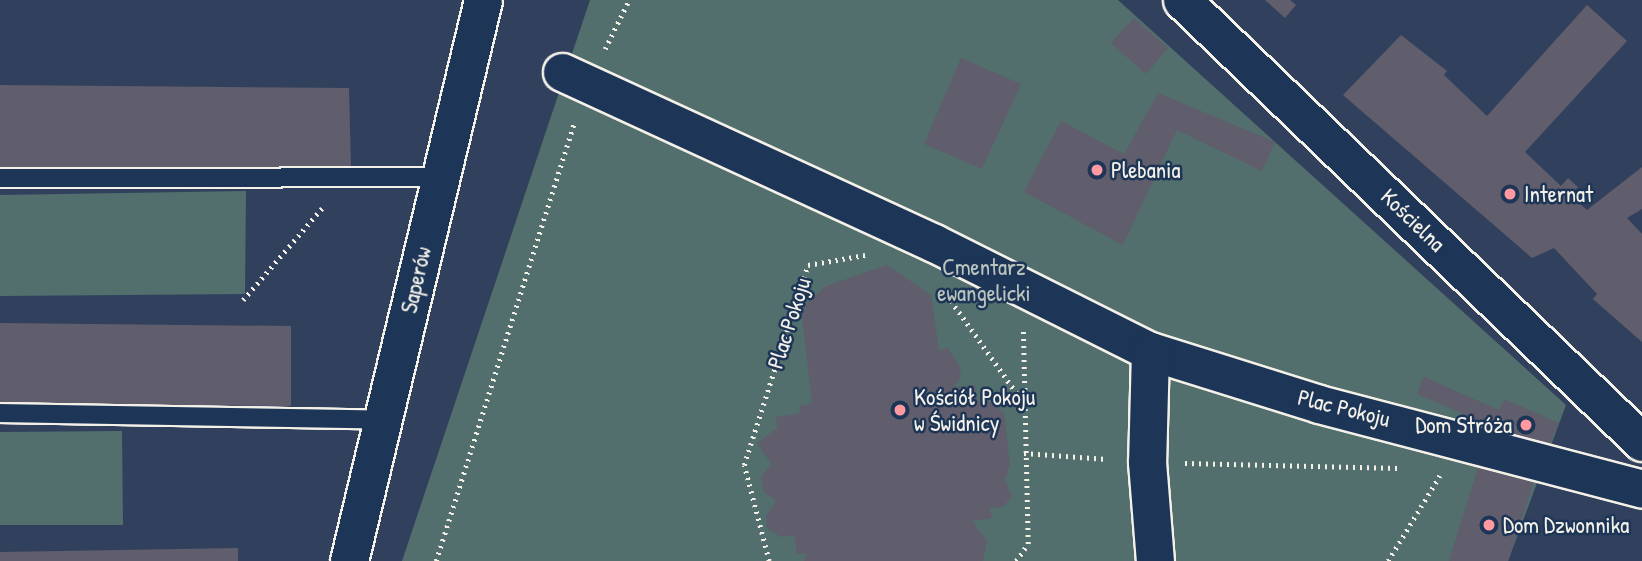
<!DOCTYPE html>
<meta charset="utf-8">
<style>
body{margin:0}
#map{position:relative;width:1642px;height:561px;overflow:hidden;background:#31415d;font-family:"Patrick Hand",sans-serif}
div>[style]{position:absolute}
.green>*{inset:0;background:#526f6d}
.building>*{inset:0;background:#605d6c}
.path>*{height:4.5px;margin-top:-2.25px;transform-origin:0;background:repeating-linear-gradient(90deg,#f4f1e8 0 2px,transparent 0 7px)}
.roads{filter:drop-shadow(2px 0 #f4f1e8) drop-shadow(-2px 0 #f4f1e8) drop-shadow(0 2px #f4f1e8) drop-shadow(0 -2px #f4f1e8)}
.lane>*{height:18px;margin:-9px;padding:0 9px;transform-origin:9px;border-radius:9px;background:#1d3557}
.street>*{height:37px;margin:-18.5px;padding:0 18.5px;transform-origin:18.5px;border-radius:18.5px;background:#1d3557}
.dots>*{width:19px;height:19px;translate:-50% -50%;box-sizing:border-box;border:4px solid #1d3557;border-radius:50%}
span{translate:-50% -50%;white-space:nowrap;text-align:center;line-height:1.15;-webkit-text-stroke:5px #1d3557;paint-order:stroke}
.poi-label{font-size:23px;color:#f4f1e8}
.left{translate:0 -50%;text-align:left}
.right{translate:-100% -50%;text-align:right}
.street-label{font-size:23px;color:#f4f1e8}
.park-label{font-size:23px;color:#bbc4bd}
</style>
<div id="map">
<div class="green">
<i style="clip-path:polygon(590px 0,1118px 0,1566px 405px,1508px 561px,402px 561px)"></i>
<i style="clip-path:polygon(246px 191px,245px 294px,0 296px,0 195px)"></i>
<i style="clip-path:polygon(122px 431px,123px 525px,0 525px,0 432px)"></i>
</div>
<div class="building">
<i style="clip-path:polygon(1265px 0,1290px 0,1296px 5px,1285px 18px)"></i>
<i style="clip-path:polygon(1587px 5px,1627px 41px,1525px 152px,1561px 186px,1568px 178px,1578px 187px,1570px 195px,1587px 210px,1642px 167px,1642px 209px,1627px 218px,1642px 234px,1642px 342px,1593px 299px,1597px 294px,1554px 248px,1532px 258px,1343px 95px,1401px 35px,1447px 71px,1444px 75px,1487px 116px)"></i>
<i style="clip-path:polygon(1134px 18px,1168px 48px,1146px 74px,1111px 43px)"></i>
<i style="clip-path:polygon(961px 58px,1021px 84px,982px 169px,924px 144px)"></i>
<i style="clip-path:polygon(0 85px,349px 88px,351px 168px,0 167px)"></i>
<i style="clip-path:polygon(1158px 93px,1275px 142px,1262px 171px,1177px 130px,1123px 245px,1024px 192px,1061px 121px,1124px 154px)"></i>
<i style="clip-path:polygon(887px 265px,931px 295px,939px 350px,948px 348px,960px 367px,961px 377px,953px 387px,975px 385px,978px 402px,988px 401px,1004px 413px,1010px 465px,1005px 480px,1012px 496px,1003px 507px,990px 508px,992px 518px,972px 521px,987px 541px,983px 561px,804px 561px,806px 553px,797px 554px,794px 535px,781px 537px,767px 528px,766px 516px,776px 501px,764px 492px,761px 477px,771px 464px,757px 443px,777px 428px,776px 417px,800px 413px,799px 406px,812px 403px,801px 309px,826px 286px)"></i>
<i style="clip-path:polygon(0 323px,291px 326px,291px 406px,0 404px)"></i>
<i style="clip-path:polygon(1424px 377px,1499px 410px,1504px 399px,1559px 423px,1547px 450px,1417px 394px)"></i>
<i style="clip-path:polygon(1480px 461px,1534px 481px,1508px 561px,1449px 561px)"></i>
<i style="clip-path:polygon(238px 548px,238px 561px,0 561px,0 552px)"></i>
</div>
<div class="path">
<i style="left:605px;top:49px;width:55px;rotate:-63.9deg"></i>
<i style="left:947px;top:295px;width:131px;rotate:54.6deg"></i>
<i style="left:243px;top:300px;width:121px;rotate:-49.3deg"></i>
<i style="left:1024px;top:453px;width:83px;rotate:4.1deg"></i>
<i style="left:1185px;top:463px;width:215px;rotate:1.3deg"></i>
<i style="left:436px;top:561px;width:461px;rotate:-72.5deg"></i>
<i style="left:769px;top:561px;width:99px;rotate:-104.6deg"></i>
<i style="left:744px;top:465px;width:210px;rotate:-72.3deg"></i>
<i style="left:808px;top:265px;width:58px;rotate:-10deg"></i>
<i style="left:1016px;top:561px;width:21px;rotate:-55deg"></i>
<i style="left:1028px;top:544px;width:213px;rotate:-91.3deg"></i>
<i style="left:1388px;top:561px;width:100px;rotate:-58.8deg"></i>
</div>
<div class="roads">
<div class="lane">
<i style="left:0;top:178px;width:440px;rotate:-0.1deg"></i>
<i style="left:0;top:413px;width:382px;rotate:1deg"></i>
</div>
<div class="street">
<i style="left:1182px;top:0;width:638px;rotate:43.86deg"></i>
<i style="left:562px;top:72px;width:409px;rotate:24.7deg"></i>
<i style="left:934px;top:243px;width:241px;rotate:26.6deg"></i>
<i style="left:1150px;top:351px;width:177px;rotate:17.4deg"></i>
<i style="left:1319px;top:404px;width:334px;rotate:14.7deg"></i>
<i style="left:1150px;top:351px;width:111px;rotate:91.5deg"></i>
<i style="left:1147px;top:462px;width:99px;rotate:85.4deg"></i>
<i style="left:349px;top:561px;width:577px;rotate:-76.57deg"></i>
</div>
</div>
<div class="dots">
<i style="left:1097px;top:170px;background:#ff9aa2"></i>
<i style="left:1510px;top:194px;background:#ff9aa2"></i>
<i style="left:900px;top:410px;background:#ff9aa2"></i>
<i style="left:1526px;top:425px;background:#ff9aa2"></i>
<i style="left:1489px;top:525px;background:#ff9aa2"></i>
</div>
<div class="poi-label">
<span class="left" style="left:1111px;top:170px">Plebania</span>
<span class="left" style="left:1524px;top:194px">Internat</span>
<span class="left" style="left:914px;top:410px">Kościół Pokoju<br>w Świdnicy</span>
<span class="right" style="left:1512px;top:425px">Dom Stróża</span>
<span class="left" style="left:1503px;top:525px">Dom Dzwonnika</span>
</div>
<div class="street-label">
<span style="left:1413px;top:220px;rotate:44deg">Kościelna</span>
<span style="left:416px;top:280px;rotate:-77deg">Saperów</span>
<span style="left:789px;top:323px;rotate:-72deg">Plac Pokoju</span>
<span style="left:1344px;top:408px;rotate:14deg">Plac Pokoju</span>
</div>
<div class="park-label">
<span style="left:984px;top:280px">Cmentarz<br>ewangelicki</span>
</div>
</div>
